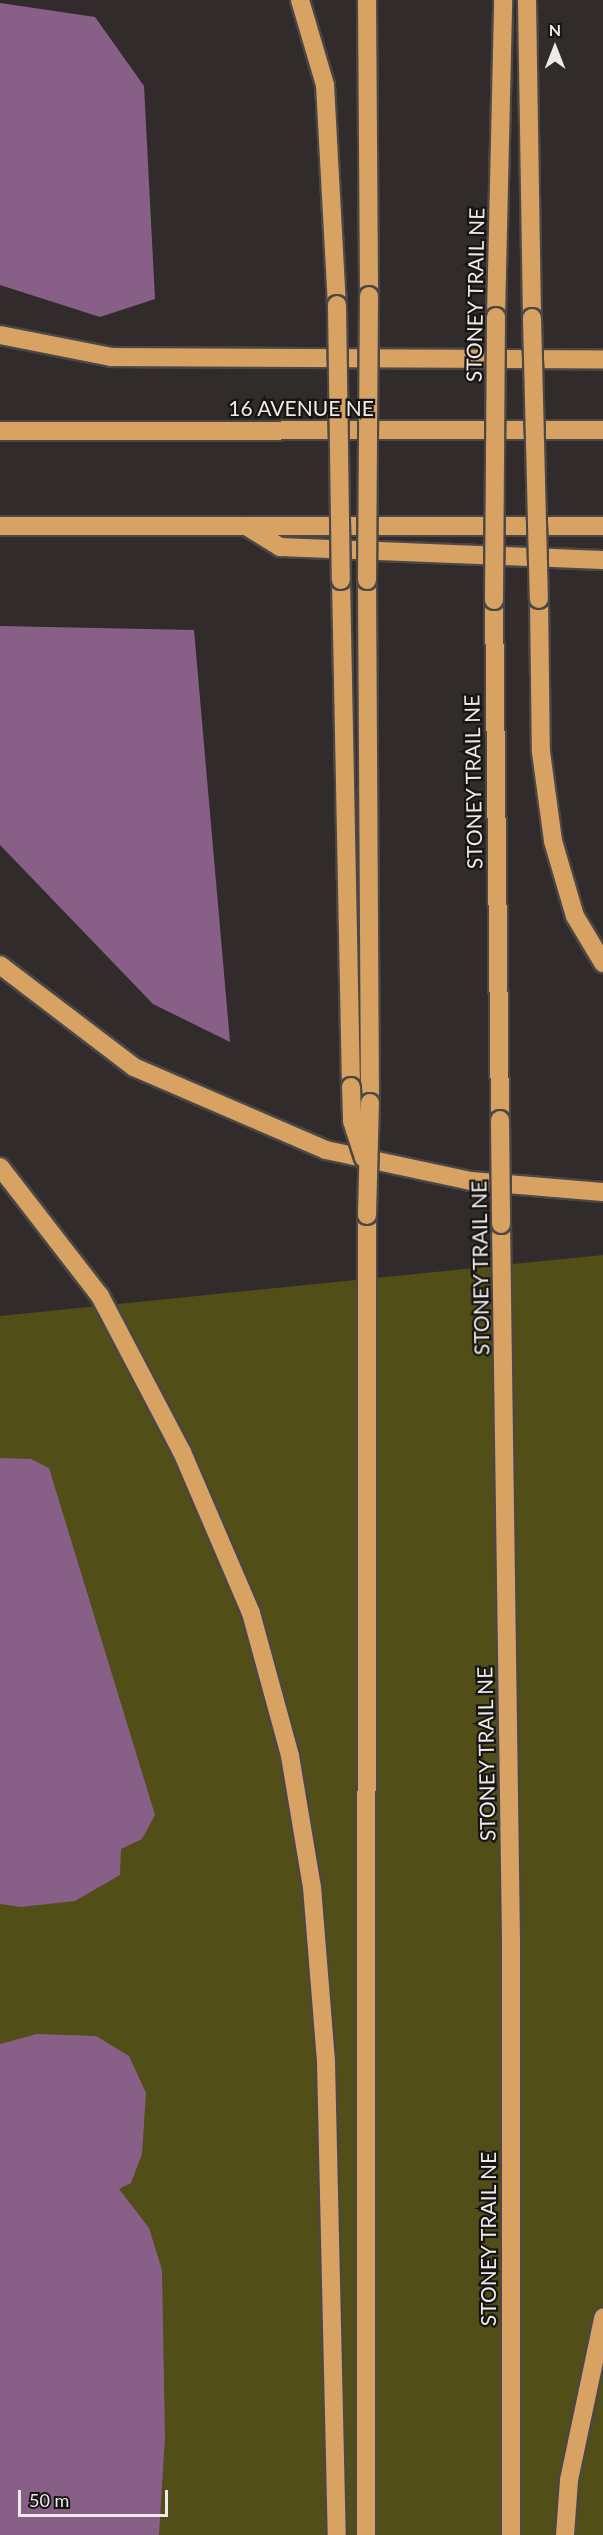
<!DOCTYPE html>
<style>
body{margin:0}
#map{position:relative;width:603px;height:2535px;overflow:hidden;background:#312c2b;font-family:Lato,sans-serif}
div>[style]{position:absolute}
.green>*{inset:0;background:#524e17}
.water>*{inset:0;background:#885f87}
.roads{filter:drop-shadow(2px 0 #4b4746) drop-shadow(-2px 0 #4b4746) drop-shadow(0 2px #4b4746) drop-shadow(0 -2px #4b4746)}
.highway>*{height:18px;margin:-9px;padding:0 9px;transform-origin:9px;border-radius:9px;background:#d8a262}
.bridges{filter:drop-shadow(2px 0 #4b4746) drop-shadow(-2px 0 #4b4746) drop-shadow(0 2px #4b4746) drop-shadow(0 -2px #4b4746)}
.highway-bridge>*{height:18px;margin:-9px;padding:0 9px;transform-origin:9px;border-radius:9px;background:#d8a262}
span{translate:-50% -50%;white-space:nowrap;text-align:center;line-height:1.15;-webkit-text-stroke:4.5px #171514;paint-order:stroke}
.street-label{font-size:21px;color:#edeae9}
.north{position:absolute;left:525px;top:18px;width:60px;height:60px;-webkit-text-stroke:4px #171514;paint-order:stroke;rotate:0deg;font-size:16px;font-weight:700;line-height:24px;text-align:center;color:#edeae9}
.north::after{content:'';display:block;margin:auto;width:21px;height:27px;background:#edeae9;clip-path:polygon(50% 0,100% 100%,50% 72%,0 100%)}
.scale{position:absolute;left:18px;top:2490px;width:150px;height:27px;box-sizing:border-box;border:3px solid #edeae9;border-top:0;padding-left:8px;font-size:18px;line-height:21px;white-space:nowrap;color:#edeae9;-webkit-text-stroke:4px #171514;paint-order:stroke}
</style>
<div id="map">
<div class="green">
<i style="clip-path:polygon(603px 1255px,603px 2535px,0 2535px,0 1316px)"></i>
</div>
<div class="water">
<i style="clip-path:polygon(0 3px,95px 17px,144px 86px,155px 299px,100px 317px,0 285px)"></i>
<i style="clip-path:polygon(0 626px,194px 630px,230px 1042px,153px 1004px,0 845px)"></i>
<i style="clip-path:polygon(0 1458px,31px 1459px,49px 1468px,155px 1815px,142px 1839px,121px 1849px,120px 1875px,75px 1901px,21px 1907px,0 1904px)"></i>
<i style="clip-path:polygon(37px 2034px,96px 2036px,129px 2056px,146px 2093px,142px 2154px,131px 2183px,119px 2189px,149px 2228px,162px 2270px,165px 2437px,159px 2535px,0 2535px,0 2044px)"></i>
</div>
<div class="roads">
<div class="highway">
<i style="left:300px;top:0;width:89px;rotate:73.6deg"></i>
<i style="left:325px;top:85px;width:220px;rotate:86.9deg"></i>
<i style="left:367px;top:0;width:296px;rotate:89.6deg"></i>
<i style="left:527px;top:0;width:318px;rotate:89.1deg"></i>
<i style="left:496px;top:317px;width:317px;rotate:-88.7deg"></i>
<i style="left:0;top:335px;width:113px;rotate:11.2deg"></i>
<i style="left:111px;top:357px;width:492px;rotate:0.3deg"></i>
<i style="left:0;top:431px;width:603px;rotate:-0.1deg"></i>
<i style="left:0;top:526px;width:603px"></i>
<i style="left:248px;top:527px;width:38px;rotate:32deg"></i>
<i style="left:280px;top:547px;width:323px;rotate:2.3deg"></i>
<i style="left:341px;top:580px;width:507px;rotate:88.87deg"></i>
<i style="left:367px;top:580px;width:523px;rotate:89.67deg"></i>
<i style="left:539px;top:599px;width:153px;rotate:89.3deg"></i>
<i style="left:541px;top:752px;width:90px;rotate:82.3deg"></i>
<i style="left:553px;top:841px;width:78px;rotate:73.7deg"></i>
<i style="left:575px;top:916px;width:55px;rotate:59.2deg"></i>
<i style="left:494px;top:600px;width:520px;rotate:89.34deg"></i>
<i style="left:0;top:965px;width:168px;rotate:37.3deg"></i>
<i style="left:134px;top:1067px;width:209px;rotate:23.4deg"></i>
<i style="left:326px;top:1150px;width:148px;rotate:12.1deg"></i>
<i style="left:471px;top:1181px;width:132px;rotate:4.8deg"></i>
<i style="left:0;top:1167px;width:163px;rotate:52.2deg"></i>
<i style="left:100px;top:1296px;width:176px;rotate:62.3deg"></i>
<i style="left:182px;top:1452px;width:175px;rotate:66.8deg"></i>
<i style="left:251px;top:1613px;width:148px;rotate:74.7deg"></i>
<i style="left:290px;top:1756px;width:133px;rotate:80.5deg"></i>
<i style="left:312px;top:1887px;width:176px;rotate:85.4deg"></i>
<i style="left:326px;top:2062px;width:473px;rotate:88.7deg"></i>
<i style="left:501px;top:1224px;width:719px;rotate:89.2deg"></i>
<i style="left:511px;top:1943px;width:592px;rotate:90deg"></i>
<i style="left:366px;top:2535px;width:1320px;rotate:-89.96deg"></i>
<i style="left:565px;top:2535px;width:55px;rotate:-85.8deg"></i>
<i style="left:569px;top:2480px;width:166px;rotate:-78.1deg"></i>
</div>
</div>
<div class="bridges">
<div class="highway-bridge">
<i style="left:337px;top:305px;width:275px;rotate:89.2deg"></i>
<i style="left:532px;top:318px;width:281px;rotate:88.6deg"></i>
<i style="left:367px;top:580px;width:284px;rotate:-89.6deg"></i>
<i style="left:494px;top:600px;width:283px;rotate:-89.6deg"></i>
<i style="left:351px;top:1087px;width:34px;rotate:88deg"></i>
<i style="left:352px;top:1121px;width:39px;rotate:72deg"></i>
<i style="left:500px;top:1120px;width:104px;rotate:89.4deg"></i>
<i style="left:367px;top:1215px;width:112px;rotate:-88.5deg"></i>
</div>
</div>
<div class="street-label">
<span style="left:475px;top:295px;rotate:-89deg">STONEY TRAIL NE</span>
<span style="left:301px;top:408px">16 AVENUE NE</span>
<span style="left:473px;top:782px;rotate:-91deg">STONEY TRAIL NE</span>
<span style="left:480px;top:1268px;rotate:-91deg">STONEY TRAIL NE</span>
<span style="left:486px;top:1754px;rotate:-91deg">STONEY TRAIL NE</span>
<span style="left:488px;top:2239px;rotate:-90deg">STONEY TRAIL NE</span>
</div>
<div class="north">N</div>
<div class="scale">50 m</div>
</div>
